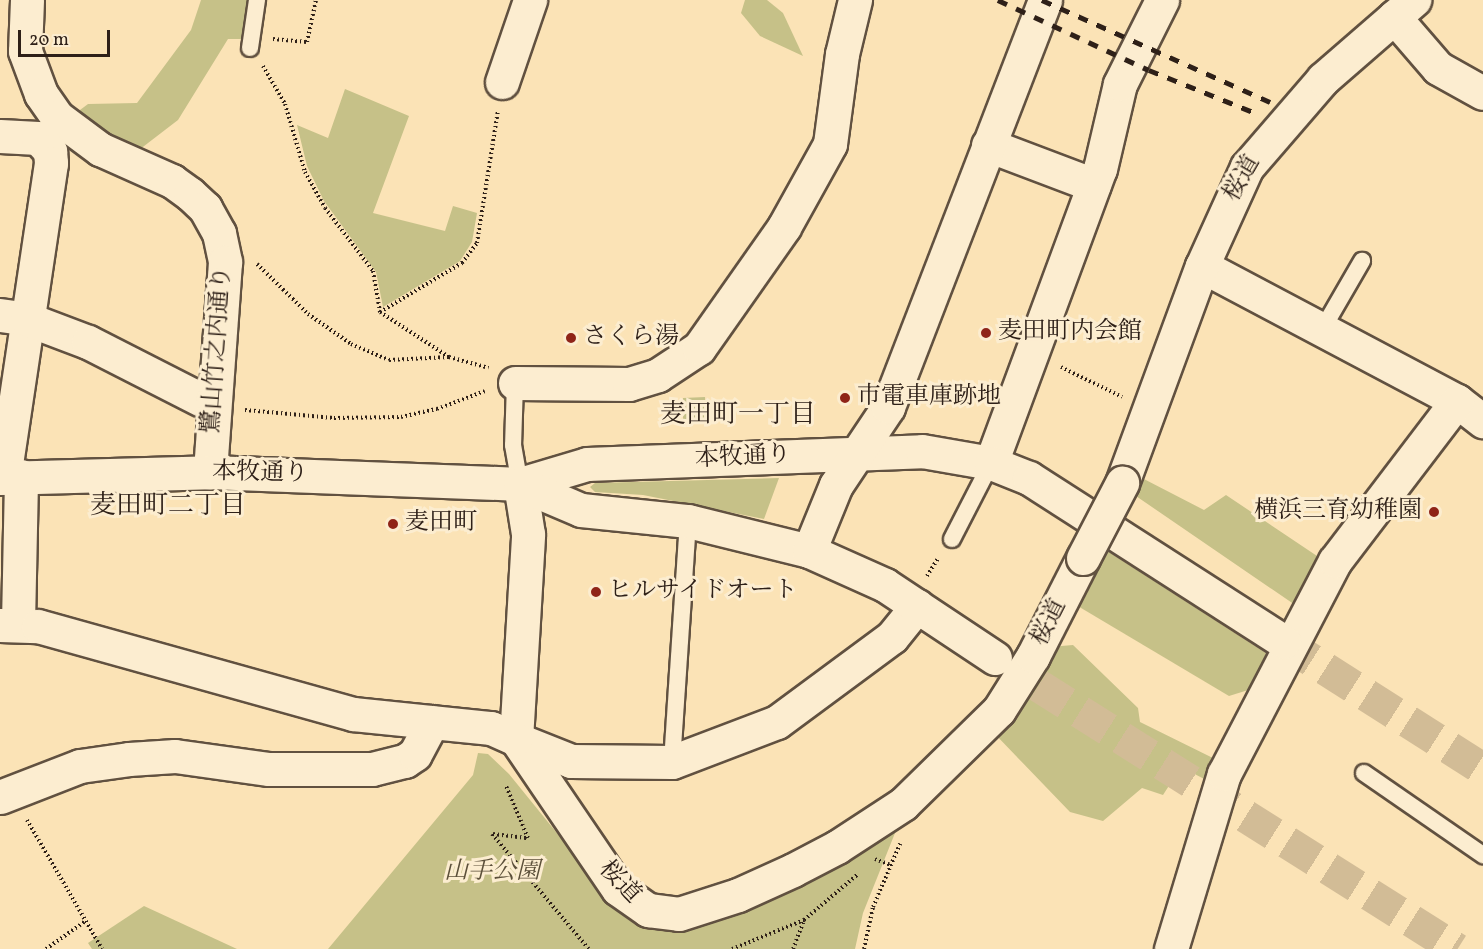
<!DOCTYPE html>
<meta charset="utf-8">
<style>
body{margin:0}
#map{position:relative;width:1483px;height:949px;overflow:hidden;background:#fbe3b6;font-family:Vollkorn,"Noto Serif JP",serif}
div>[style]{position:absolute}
.green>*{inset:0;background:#c6c188}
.secondary-tunnel>*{height:33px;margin-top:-16.5px;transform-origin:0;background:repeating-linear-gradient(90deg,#d2bc96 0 33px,transparent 0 49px)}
.path>*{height:4px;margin-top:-2px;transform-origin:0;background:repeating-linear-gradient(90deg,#2e2018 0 1.5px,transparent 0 4.5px)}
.roads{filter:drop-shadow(2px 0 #615140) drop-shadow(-2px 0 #615140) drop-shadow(0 2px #615140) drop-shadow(0 -2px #615140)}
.lane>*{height:16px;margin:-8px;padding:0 8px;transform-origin:8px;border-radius:8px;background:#fcedd0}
.street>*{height:33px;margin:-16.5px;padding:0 16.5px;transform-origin:16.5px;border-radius:16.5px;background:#fcedd0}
.secondary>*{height:33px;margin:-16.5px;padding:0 16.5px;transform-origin:16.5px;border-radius:16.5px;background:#fcedd0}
.rail>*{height:4.5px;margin-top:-2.25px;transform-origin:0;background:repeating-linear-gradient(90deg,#2e2018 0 10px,transparent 0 20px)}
.bridges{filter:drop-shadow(2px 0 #615140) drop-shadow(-2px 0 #615140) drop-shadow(0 2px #615140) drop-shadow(0 -2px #615140)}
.street-bridge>*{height:33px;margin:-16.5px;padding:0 16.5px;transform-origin:16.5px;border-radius:16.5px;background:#fcedd0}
.dots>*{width:16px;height:16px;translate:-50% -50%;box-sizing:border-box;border:3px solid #fcedd0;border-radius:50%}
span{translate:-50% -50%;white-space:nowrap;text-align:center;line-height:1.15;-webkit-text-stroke:6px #fcedd0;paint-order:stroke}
.street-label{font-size:24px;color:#2e2018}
.poi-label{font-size:24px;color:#2e2018}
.left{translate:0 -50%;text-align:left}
.right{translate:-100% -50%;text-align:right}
.park-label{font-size:24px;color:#5c503a;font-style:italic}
.neighbourhood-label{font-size:26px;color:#2e2018}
.scale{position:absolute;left:18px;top:30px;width:92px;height:27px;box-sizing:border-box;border:3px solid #2e2018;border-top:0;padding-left:8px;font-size:18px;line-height:21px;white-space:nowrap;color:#2e2018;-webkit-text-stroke:4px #fcedd0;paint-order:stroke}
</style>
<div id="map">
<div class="green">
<i style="clip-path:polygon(201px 0,253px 0,246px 39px,228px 39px,178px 120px,135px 153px,72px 116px,88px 104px,137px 103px,191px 30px)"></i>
<i style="clip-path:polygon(745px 0,767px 0,783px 13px,803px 56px,760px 36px,741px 13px)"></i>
<i style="clip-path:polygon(345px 89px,409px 116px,373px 213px,445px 231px,453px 206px,477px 213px,472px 242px,460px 261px,383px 307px,376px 272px,324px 201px,307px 166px,297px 125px,328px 138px)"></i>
<i style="clip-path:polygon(705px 397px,706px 422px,683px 423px,683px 398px)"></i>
<i style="clip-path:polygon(1140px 477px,1204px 510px,1226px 495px,1326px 562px,1301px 609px,1133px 494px)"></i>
<i style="clip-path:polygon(779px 478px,764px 519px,643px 495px,595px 492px,590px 487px,595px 483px)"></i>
<i style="clip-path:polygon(1101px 547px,1275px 659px,1261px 686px,1229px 696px,1071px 602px)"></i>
<i style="clip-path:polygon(1073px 645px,1138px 708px,1140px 722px,1221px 762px,1212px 783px,1181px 767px,1163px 795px,1142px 788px,1103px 821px,1070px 812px,993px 732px,1050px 647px)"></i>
<i style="clip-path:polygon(478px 753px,488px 754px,509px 774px,599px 885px,636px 922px,662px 927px,891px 828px,895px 833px,863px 913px,855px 949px,328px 949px,473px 775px)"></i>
<i style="clip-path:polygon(144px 906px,237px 949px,92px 949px,88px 943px)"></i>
</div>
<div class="secondary-tunnel">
<i style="left:1284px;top:642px;width:236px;rotate:32.5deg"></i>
<i style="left:997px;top:659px;width:544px;rotate:32.23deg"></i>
</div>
<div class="path">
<i style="left:273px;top:39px;width:34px;rotate:5deg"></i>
<i style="left:307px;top:42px;width:43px;rotate:-77.9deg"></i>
<i style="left:263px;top:66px;width:44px;rotate:59.9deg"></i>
<i style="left:285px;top:104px;width:71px;rotate:73.6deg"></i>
<i style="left:305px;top:172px;width:41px;rotate:60.9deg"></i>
<i style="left:325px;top:208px;width:79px;rotate:52.7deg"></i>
<i style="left:373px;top:271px;width:42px;rotate:80.3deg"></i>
<i style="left:257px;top:264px;width:71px;rotate:44.4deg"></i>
<i style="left:308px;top:314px;width:52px;rotate:34.9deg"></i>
<i style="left:351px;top:344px;width:41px;rotate:22.8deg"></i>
<i style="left:389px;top:360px;width:60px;rotate:-2.9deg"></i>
<i style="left:449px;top:357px;width:41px;rotate:15.4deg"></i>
<i style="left:449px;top:357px;width:82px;rotate:-146.9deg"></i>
<i style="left:380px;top:312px;width:96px;rotate:-30.9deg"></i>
<i style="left:462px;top:263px;width:25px;rotate:-53deg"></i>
<i style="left:477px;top:243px;width:134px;rotate:-81deg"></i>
<i style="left:1061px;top:367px;width:68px;rotate:26.2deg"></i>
<i style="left:245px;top:410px;width:89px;rotate:5.1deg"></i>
<i style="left:334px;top:418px;width:67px;rotate:-0.9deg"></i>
<i style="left:401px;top:417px;width:37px;rotate:-13deg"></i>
<i style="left:437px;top:409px;width:51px;rotate:-20.6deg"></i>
<i style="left:927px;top:576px;width:22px;rotate:-58deg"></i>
<i style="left:27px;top:820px;width:149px;rotate:59.8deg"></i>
<i style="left:492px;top:834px;width:150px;rotate:49.9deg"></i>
<i style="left:493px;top:834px;width:35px;rotate:7deg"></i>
<i style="left:528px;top:838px;width:56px;rotate:-112.9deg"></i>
<i style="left:875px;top:859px;width:17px;rotate:21deg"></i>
<i style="left:46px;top:949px;width:47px;rotate:-35.4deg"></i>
<i style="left:732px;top:949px;width:78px;rotate:-21.9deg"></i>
<i style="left:804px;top:920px;width:71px;rotate:-40.4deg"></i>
<i style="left:793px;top:949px;width:31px;rotate:-69deg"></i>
<i style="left:864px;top:949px;width:43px;rotate:-77.9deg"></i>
<i style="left:873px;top:907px;width:69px;rotate:-66.8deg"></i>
</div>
<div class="roads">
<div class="lane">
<i style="left:250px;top:48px;width:49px;rotate:-81.7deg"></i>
<i style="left:1322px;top:330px;width:80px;rotate:-59.9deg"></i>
<i style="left:515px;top:383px;width:62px;rotate:91.8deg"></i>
<i style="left:513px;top:445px;width:40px;rotate:80deg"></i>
<i style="left:952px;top:539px;width:85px;rotate:-62.8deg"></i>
<i style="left:672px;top:762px;width:242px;rotate:-86.2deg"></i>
<i style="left:1364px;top:773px;width:145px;rotate:34.6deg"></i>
</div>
<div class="street">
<i style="left:27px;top:0;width:51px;rotate:92.2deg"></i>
<i style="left:25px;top:51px;width:46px;rotate:69.6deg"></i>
<i style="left:41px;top:94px;width:28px;rotate:55deg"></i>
<i style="left:57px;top:117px;width:54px;rotate:36.7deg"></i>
<i style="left:100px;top:149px;width:79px;rotate:24deg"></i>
<i style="left:172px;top:181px;width:22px;rotate:36deg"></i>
<i style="left:190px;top:194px;width:21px;rotate:43deg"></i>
<i style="left:205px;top:208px;width:29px;rotate:61deg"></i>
<i style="left:219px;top:233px;width:30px;rotate:78deg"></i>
<i style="left:225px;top:262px;width:211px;rotate:94.1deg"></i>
<i style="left:1394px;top:17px;width:67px;rotate:49.2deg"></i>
<i style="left:1438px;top:68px;width:51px;rotate:29.1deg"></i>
<i style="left:502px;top:82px;width:87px;rotate:-71.1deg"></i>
<i style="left:0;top:136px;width:38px;rotate:3deg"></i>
<i style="left:38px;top:138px;width:18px;rotate:47deg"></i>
<i style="left:50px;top:151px;width:12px;rotate:85deg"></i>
<i style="left:51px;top:163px;width:318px;rotate:98.5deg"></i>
<i style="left:988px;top:145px;width:113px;rotate:20.7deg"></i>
<i style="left:1202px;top:266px;width:289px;rotate:27.9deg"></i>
<i style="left:1457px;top:401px;width:33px;rotate:38deg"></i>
<i style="left:0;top:315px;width:27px;rotate:8deg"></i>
<i style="left:27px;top:319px;width:65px;rotate:20.7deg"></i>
<i style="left:88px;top:342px;width:126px;rotate:27deg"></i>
<i style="left:515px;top:383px;width:114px;rotate:0.5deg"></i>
<i style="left:629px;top:384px;width:30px;rotate:-17deg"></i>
<i style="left:658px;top:375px;width:49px;rotate:-33.4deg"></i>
<i style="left:699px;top:348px;width:148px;rotate:-54.9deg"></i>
<i style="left:784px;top:227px;width:95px;rotate:-61deg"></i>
<i style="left:830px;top:144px;width:91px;rotate:-82.4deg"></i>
<i style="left:842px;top:54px;width:56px;rotate:-76.5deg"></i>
<i style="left:991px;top:463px;width:314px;rotate:-69.7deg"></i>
<i style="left:1100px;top:169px;width:87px;rotate:-76.8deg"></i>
<i style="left:1120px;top:84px;width:94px;rotate:-63.4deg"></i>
<i style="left:1122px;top:483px;width:231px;rotate:-69.8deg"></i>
<i style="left:1202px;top:266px;width:109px;rotate:-65.6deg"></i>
<i style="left:1247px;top:167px;width:116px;rotate:-49.2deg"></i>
<i style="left:1323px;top:79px;width:121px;rotate:-41deg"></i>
<i style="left:18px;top:623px;width:147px;rotate:-88.8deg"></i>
<i style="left:516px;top:739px;width:181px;rotate:55.8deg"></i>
<i style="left:618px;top:889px;width:37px;rotate:35deg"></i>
<i style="left:648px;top:910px;width:31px;rotate:7deg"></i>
<i style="left:679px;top:914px;width:62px;rotate:-17.9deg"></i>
<i style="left:738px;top:895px;width:60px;rotate:-24.4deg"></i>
<i style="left:793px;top:870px;width:50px;rotate:-27.6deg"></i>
<i style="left:837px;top:847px;width:79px;rotate:-33.1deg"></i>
<i style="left:903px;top:804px;width:134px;rotate:-44.4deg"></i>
<i style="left:999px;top:710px;width:64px;rotate:-57.8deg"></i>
<i style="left:1033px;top:656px;width:110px;rotate:-63deg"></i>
<i style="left:516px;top:739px;width:59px;rotate:21.8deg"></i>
<i style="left:571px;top:761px;width:101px;rotate:0.6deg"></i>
<i style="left:672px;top:762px;width:112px;rotate:-20.9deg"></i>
<i style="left:777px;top:722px;width:143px;rotate:-36.5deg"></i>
<i style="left:892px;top:637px;width:40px;rotate:-51deg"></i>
<i style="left:516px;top:739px;width:205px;rotate:-86.6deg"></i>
<i style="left:528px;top:534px;width:51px;rotate:-99.1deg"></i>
<i style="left:0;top:797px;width:86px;rotate:-21.2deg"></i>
<i style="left:80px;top:766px;width:49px;rotate:-8.1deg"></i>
<i style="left:129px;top:759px;width:46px;rotate:-3.7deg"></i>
<i style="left:175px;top:756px;width:95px;rotate:7.9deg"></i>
<i style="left:269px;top:769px;width:103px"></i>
<i style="left:372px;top:769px;width:34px;rotate:-14deg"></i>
<i style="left:405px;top:761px;width:12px;rotate:-35deg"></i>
<i style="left:415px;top:754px;width:36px;rotate:-62deg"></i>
<i style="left:1171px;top:949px;width:183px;rotate:-73.2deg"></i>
<i style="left:1224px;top:774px;width:240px;rotate:-62.5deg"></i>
<i style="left:1335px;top:561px;width:201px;rotate:-52.7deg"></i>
</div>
<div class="secondary">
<i style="left:0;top:478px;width:210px;rotate:-1.6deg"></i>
<i style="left:210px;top:472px;width:310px;rotate:2.2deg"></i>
<i style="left:520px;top:484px;width:70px;rotate:-16.6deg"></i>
<i style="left:587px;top:464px;width:335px;rotate:-2.2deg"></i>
<i style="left:922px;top:451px;width:70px;rotate:9.9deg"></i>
<i style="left:991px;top:463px;width:41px;rotate:21.5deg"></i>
<i style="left:1029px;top:478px;width:303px;rotate:32.7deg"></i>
<i style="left:520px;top:484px;width:66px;rotate:23.1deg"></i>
<i style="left:581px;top:510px;width:108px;rotate:5.9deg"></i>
<i style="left:688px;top:521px;width:125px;rotate:13.9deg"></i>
<i style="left:809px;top:551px;width:83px;rotate:24.1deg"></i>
<i style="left:885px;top:585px;width:132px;rotate:33.6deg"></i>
<i style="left:809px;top:551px;width:71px;rotate:-67.8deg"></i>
<i style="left:836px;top:485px;width:94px;rotate:-56.3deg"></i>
<i style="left:888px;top:407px;width:436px;rotate:-68.9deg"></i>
<i style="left:0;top:625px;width:38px;rotate:2deg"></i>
<i style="left:38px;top:626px;width:327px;rotate:15.6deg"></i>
<i style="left:353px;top:714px;width:139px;rotate:5.8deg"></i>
<i style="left:491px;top:728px;width:27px;rotate:24deg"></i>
</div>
</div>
<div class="rail">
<i style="left:998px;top:0;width:166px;rotate:24.9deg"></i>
<i style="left:1149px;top:70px;width:118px;rotate:22deg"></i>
<i style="left:1042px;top:0;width:250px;rotate:24.1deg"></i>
</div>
<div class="bridges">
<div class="street-bridge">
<i style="left:1083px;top:558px;width:85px;rotate:-62.5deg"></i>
</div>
</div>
<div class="dots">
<i style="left:986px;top:333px;background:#8f2418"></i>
<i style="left:571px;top:338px;background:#8f2418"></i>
<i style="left:845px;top:398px;background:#8f2418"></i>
<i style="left:1434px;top:512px;background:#8f2418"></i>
<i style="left:393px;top:524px;background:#8f2418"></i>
<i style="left:596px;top:592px;background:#8f2418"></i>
</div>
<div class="street-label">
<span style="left:1243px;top:179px;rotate:-60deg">桜道</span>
<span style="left:218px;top:350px;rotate:-86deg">鷺山竹之内通り</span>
<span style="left:743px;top:458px;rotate:-3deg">本牧通り</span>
<span style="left:260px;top:474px;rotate:1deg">本牧通り</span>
<span style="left:1050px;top:623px;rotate:-63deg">桜道</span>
<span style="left:619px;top:883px;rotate:46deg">桜道</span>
</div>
<div class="poi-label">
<span class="left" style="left:998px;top:333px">麦田町内会館</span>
<span class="left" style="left:583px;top:338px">さくら湯</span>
<span class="left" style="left:857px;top:398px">市電車庫跡地</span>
<span class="right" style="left:1422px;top:512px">横浜三育幼稚園</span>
<span class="left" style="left:405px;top:524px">麦田町</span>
<span class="left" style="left:608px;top:592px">ヒルサイドオート</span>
</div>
<div class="park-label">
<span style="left:492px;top:873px">山手公園</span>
</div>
<div class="neighbourhood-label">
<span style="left:738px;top:416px">麦田町一丁目</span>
<span style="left:168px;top:507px">麦田町二丁目</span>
</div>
<div class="scale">20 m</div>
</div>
